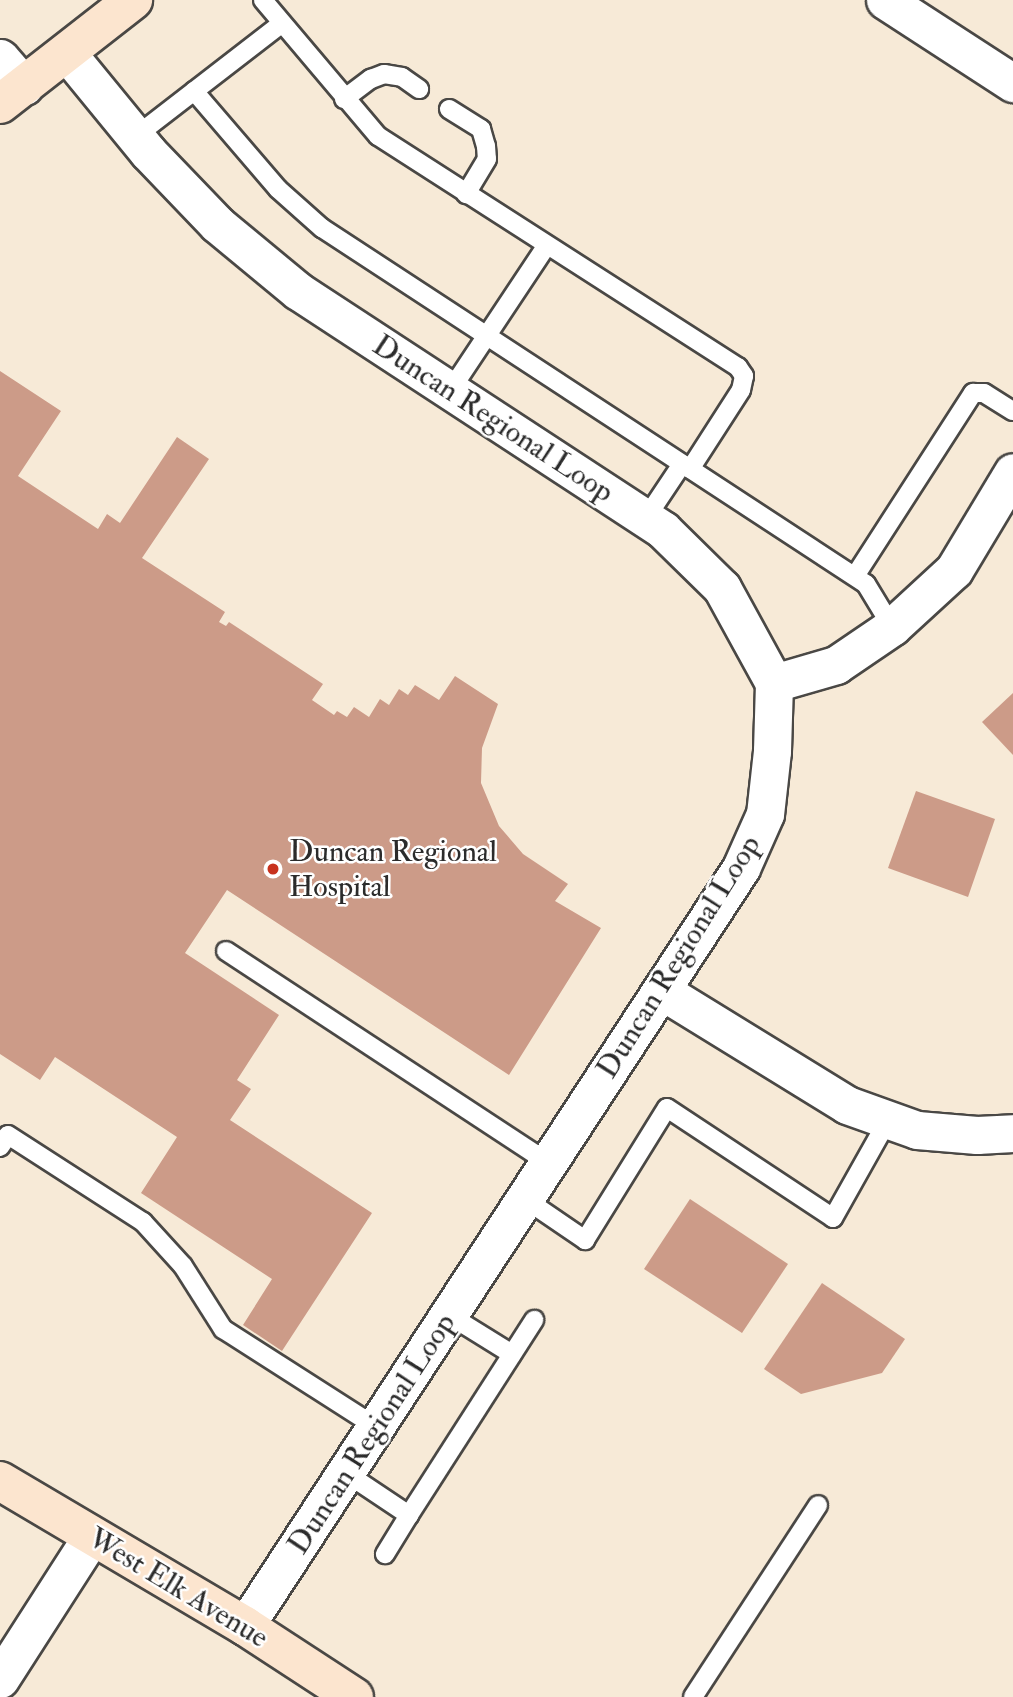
<!DOCTYPE html>
<style>
body{margin:0}
#map{position:relative;width:1013px;height:1697px;overflow:hidden;background:#f7ead7;font-family:"IM FELL Double Pica",serif}
div>[style]{position:absolute}
.building>*{inset:0;background:#cc9b88}
.roads{filter:drop-shadow(2px 0 #4a4845) drop-shadow(-2px 0 #4a4845) drop-shadow(0 2px #4a4845) drop-shadow(0 -2px #4a4845)}
.lane>*{height:18px;margin:-9px;padding:0 9px;transform-origin:9px;border-radius:9px;background:#fff}
.street>*{height:37px;margin:-18.5px;padding:0 18.5px;transform-origin:18.5px;border-radius:18.5px;background:#fff}
.secondary>*{height:38px;margin:-19px;padding:0 19px;transform-origin:19px;border-radius:19px;background:#fce5cf}
.dots>*{width:19px;height:19px;translate:-50% -50%;box-sizing:border-box;border:4px solid #fff;border-radius:50%}
span{translate:-50% -50%;white-space:nowrap;text-align:center;line-height:1.15;-webkit-text-stroke:5px #fff;paint-order:stroke}
.street-label{font-size:30px;color:#2b2b2b}
.poi-label{font-size:30px;color:#2b2b2b}
.left{translate:0 -50%;text-align:left}
</style>
<div id="map">
<div class="building">
<i style="clip-path:polygon(0 371px,61px 411px,18px 476px,98px 529px,107px 514px,120px 523px,177px 437px,209px 459px,142px 558px,225px 612px,219px 622px,226px 626px,229px 622px,323px 684px,312px 700px,334px 715px,337px 711px,347px 717px,354px 707px,369px 717px,380px 699px,389px 705px,399px 689px,408px 695px,415px 685px,439px 700px,455px 676px,498px 704px,482px 748px,481px 783px,499px 826px,523px 854px,568px 884px,555px 901px,601px 928px,509px 1075px,227px 890px,185px 953px,279px 1015px,237px 1080px,251px 1089px,230px 1120px,372px 1213px,282px 1351px,243px 1325px,272px 1279px,141px 1193px,177px 1137px,55px 1057px,40px 1080px,0 1054px)"></i>
<i style="clip-path:polygon(1013px 693px,1013px 755px,982px 722px)"></i>
<i style="clip-path:polygon(916px 791px,995px 819px,968px 897px,888px 868px)"></i>
<i style="clip-path:polygon(690px 1199px,788px 1264px,742px 1333px,644px 1269px)"></i>
<i style="clip-path:polygon(822px 1283px,905px 1339px,882px 1373px,801px 1394px,764px 1369px)"></i>
</div>
<div class="roads">
<div class="lane">
<i style="left:263px;top:0;width:178px;rotate:49.8deg"></i>
<i style="left:378px;top:136px;width:428px;rotate:32.7deg"></i>
<i style="left:738px;top:367px;width:11px;rotate:56deg"></i>
<i style="left:744px;top:376px;width:14px;rotate:102deg"></i>
<i style="left:741px;top:390px;width:94px;rotate:122.8deg"></i>
<i style="left:194px;top:91px;width:129px;rotate:49.4deg"></i>
<i style="left:278px;top:189px;width:59px;rotate:41.6deg"></i>
<i style="left:322px;top:228px;width:650px;rotate:33.2deg"></i>
<i style="left:866px;top:584px;width:50px;rotate:58.8deg"></i>
<i style="left:344px;top:99px;width:34px;rotate:-37deg"></i>
<i style="left:371px;top:79px;width:14px;rotate:-21deg"></i>
<i style="left:384px;top:74px;width:18px;rotate:9deg"></i>
<i style="left:402px;top:77px;width:21px;rotate:35deg"></i>
<i style="left:449px;top:109px;width:38px;rotate:32deg"></i>
<i style="left:481px;top:129px;width:18px;rotate:74deg"></i>
<i style="left:486px;top:146px;width:13px;rotate:86deg"></i>
<i style="left:487px;top:159px;width:41px;rotate:121deg"></i>
<i style="left:136px;top:136px;width:183px;rotate:-37.7deg"></i>
<i style="left:450px;top:391px;width:175px;rotate:-56.4deg"></i>
<i style="left:646px;top:518px;width:65px;rotate:-56.3deg"></i>
<i style="left:855px;top:576px;width:218px;rotate:-57.2deg"></i>
<i style="left:973px;top:393px;width:11px"></i>
<i style="left:984px;top:393px;width:34px;rotate:32deg"></i>
<i style="left:226px;top:951px;width:386px;rotate:33.3deg"></i>
<i style="left:0;top:1147px;width:14px;rotate:-56deg"></i>
<i style="left:8px;top:1135px;width:161px;rotate:32.8deg"></i>
<i style="left:143px;top:1222px;width:59px;rotate:47.7deg"></i>
<i style="left:183px;top:1266px;width:75px;rotate:57.6deg"></i>
<i style="left:223px;top:1329px;width:182px;rotate:32.6deg"></i>
<i style="left:525px;top:1199px;width:73px;rotate:34.3deg"></i>
<i style="left:585px;top:1240px;width:155px;rotate:-58.2deg"></i>
<i style="left:667px;top:1108px;width:199px;rotate:33.5deg"></i>
<i style="left:833px;top:1218px;width:112px;rotate:-60.7deg"></i>
<i style="left:449px;top:1315px;width:74px;rotate:31.8deg"></i>
<i style="left:346px;top:1473px;width:76px;rotate:33.7deg"></i>
<i style="left:409px;top:1515px;width:46px;rotate:121.6deg"></i>
<i style="left:409px;top:1515px;width:232px;rotate:-57.3deg"></i>
<i style="left:693px;top:1697px;width:229px;rotate:-56.9deg"></i>
</div>
<div class="street">
<i style="left:885px;top:0;width:153px;rotate:33deg"></i>
<i style="left:67px;top:53px;width:128px;rotate:50.7deg"></i>
<i style="left:148px;top:152px;width:100px;rotate:46.2deg"></i>
<i style="left:217px;top:224px;width:105px;rotate:39.6deg"></i>
<i style="left:298px;top:291px;width:436px;rotate:33.2deg"></i>
<i style="left:663px;top:530px;width:83px;rotate:44.5deg"></i>
<i style="left:722px;top:588px;width:108px;rotate:61.3deg"></i>
<i style="left:774px;top:683px;width:68px;rotate:91.7deg"></i>
<i style="left:772px;top:751px;width:63px;rotate:96.3deg"></i>
<i style="left:765px;top:814px;width:59px;rotate:114deg"></i>
<i style="left:741px;top:868px;width:906px;rotate:123.2deg"></i>
<i style="left:0;top:58px;width:37px;rotate:49deg"></i>
<i style="left:774px;top:683px;width:65px;rotate:-16.2deg"></i>
<i style="left:836px;top:665px;width:68px;rotate:-34.2deg"></i>
<i style="left:892px;top:627px;width:84px;rotate:-42.6deg"></i>
<i style="left:954px;top:570px;width:114px;rotate:-59deg"></i>
<i style="left:662px;top:991px;width:217px;rotate:31.6deg"></i>
<i style="left:847px;top:1105px;width:74px;rotate:19.7deg"></i>
<i style="left:917px;top:1130px;width:60px;rotate:4.8deg"></i>
<i style="left:977px;top:1135px;width:36px;rotate:-3deg"></i>
<i style="left:0;top:1679px;width:169px;rotate:-57.3deg"></i>
</div>
<div class="secondary">
<i style="left:0;top:104px;width:169px;rotate:-38deg"></i>
<i style="left:0;top:1481px;width:285px;rotate:30.6deg"></i>
<i style="left:245px;top:1626px;width:130px;rotate:33.1deg"></i>
</div>
</div>
<div class="dots">
<i style="left:273px;top:869px;background:#c8321e"></i>
</div>
<div class="street-label">
<span style="left:493px;top:419px;rotate:33deg">Duncan Regional Loop</span>
<span style="left:679px;top:957px;rotate:-58deg">Duncan Regional Loop</span>
<span style="left:372px;top:1434px;rotate:-57deg">Duncan Regional Loop</span>
<span style="left:178px;top:1588px;rotate:31deg">West Elk Avenue</span>
</div>
<div class="poi-label">
<span class="left" style="left:289px;top:869px">Duncan Regional<br>Hospital</span>
</div>
</div>
